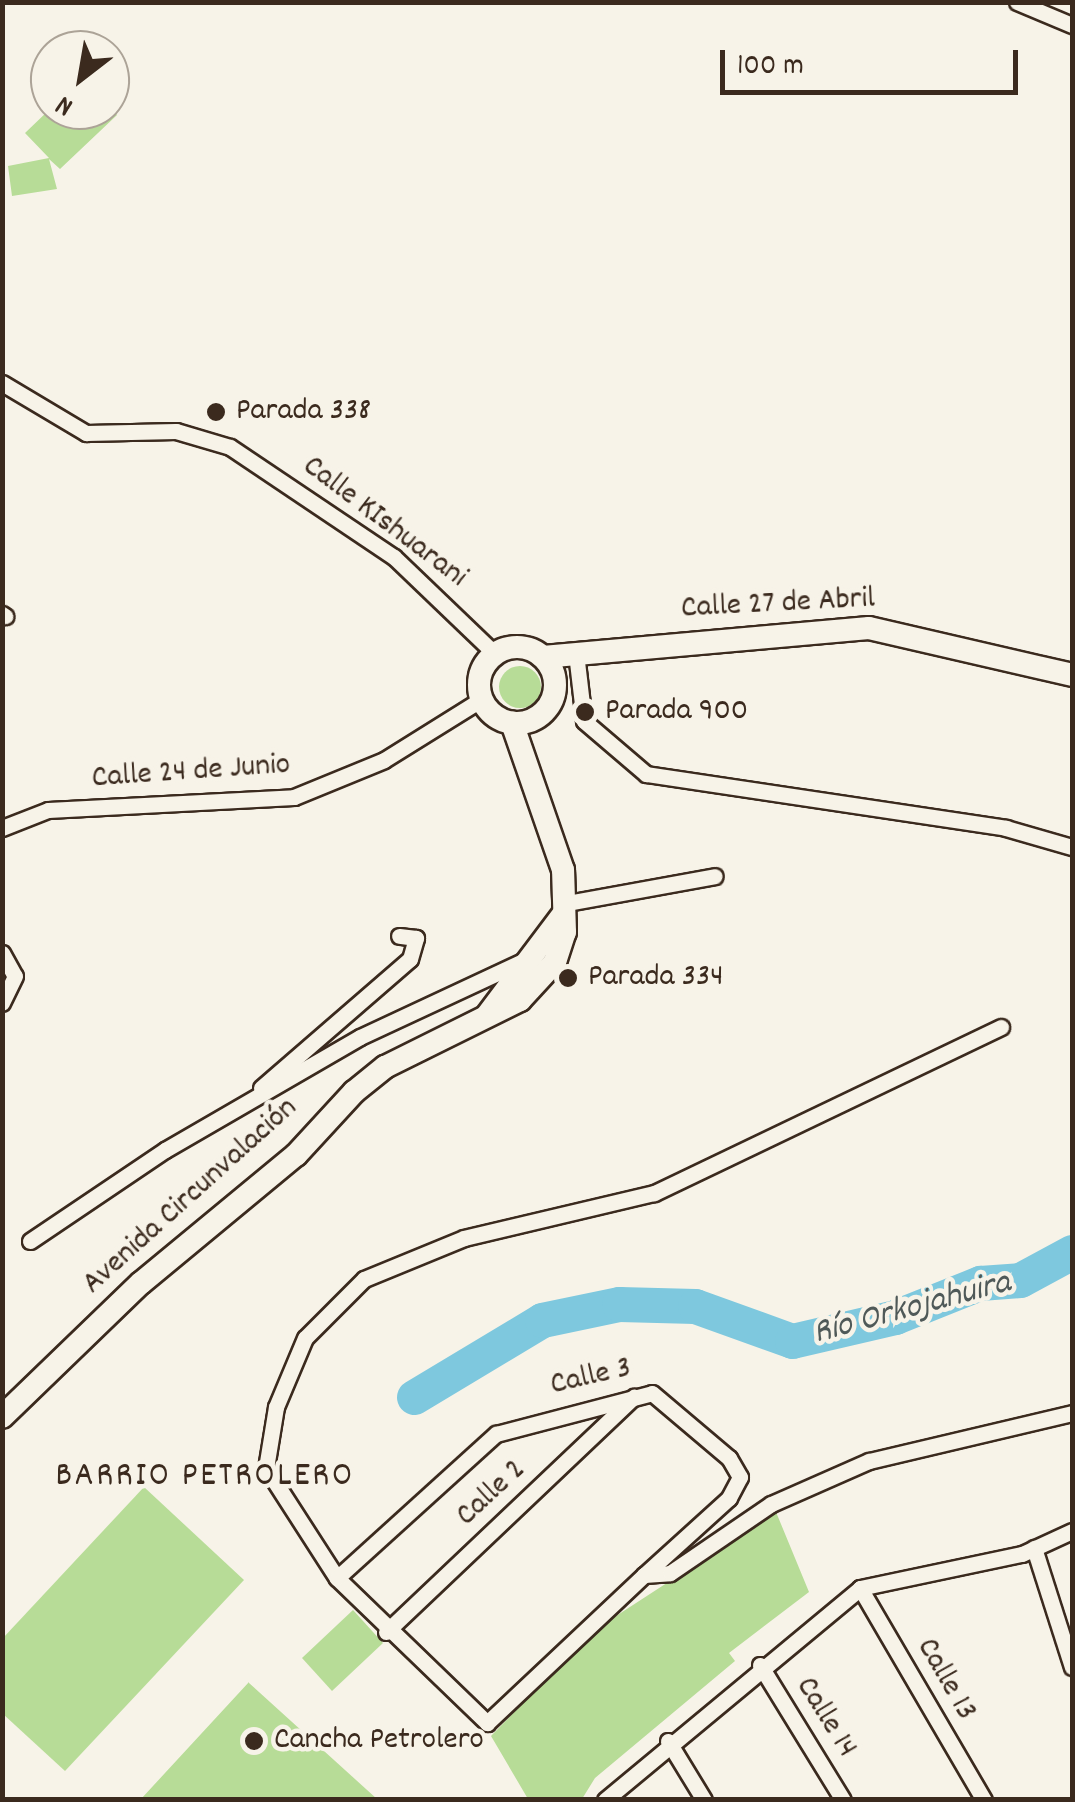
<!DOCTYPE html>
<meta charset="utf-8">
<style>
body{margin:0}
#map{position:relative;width:1075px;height:1802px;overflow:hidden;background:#f7f3e8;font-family:Dekko,sans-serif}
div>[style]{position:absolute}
.green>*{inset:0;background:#b7dc97}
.round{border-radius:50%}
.river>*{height:35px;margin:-17.5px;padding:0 17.5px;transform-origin:17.5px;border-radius:17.5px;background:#7ec8de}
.roads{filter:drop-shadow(2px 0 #3b2a1e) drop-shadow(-2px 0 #3b2a1e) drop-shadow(0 2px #3b2a1e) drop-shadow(0 -2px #3b2a1e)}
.street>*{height:15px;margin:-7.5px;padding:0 7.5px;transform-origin:7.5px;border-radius:7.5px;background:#f7f3e8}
.secondary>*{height:22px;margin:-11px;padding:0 11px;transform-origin:11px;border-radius:11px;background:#f7f3e8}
.secondary>.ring{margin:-11px;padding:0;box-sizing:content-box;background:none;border:22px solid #f7f3e8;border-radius:50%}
.dots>*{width:28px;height:28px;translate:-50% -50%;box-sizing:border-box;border:5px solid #f7f3e8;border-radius:50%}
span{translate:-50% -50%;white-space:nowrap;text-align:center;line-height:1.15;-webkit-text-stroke:9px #f7f3e8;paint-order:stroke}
.poi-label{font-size:32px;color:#3b2a1e}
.left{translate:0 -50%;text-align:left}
.street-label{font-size:32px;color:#3b2a1e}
.water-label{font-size:35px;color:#4f5958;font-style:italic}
.neighbourhood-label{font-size:35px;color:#3b2a1e;letter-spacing:2.5px}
.frame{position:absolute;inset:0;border:5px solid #3b2a1e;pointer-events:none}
.north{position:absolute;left:30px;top:30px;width:100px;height:100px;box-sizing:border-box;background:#f7f3e8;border:2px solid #aca397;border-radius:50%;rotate:211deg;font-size:28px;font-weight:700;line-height:40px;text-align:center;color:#3b2a1e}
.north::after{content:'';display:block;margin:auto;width:35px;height:45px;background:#3b2a1e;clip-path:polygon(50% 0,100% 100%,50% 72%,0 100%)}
.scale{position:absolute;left:720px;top:50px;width:298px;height:45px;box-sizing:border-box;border:5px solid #3b2a1e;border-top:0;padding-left:12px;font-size:30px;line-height:35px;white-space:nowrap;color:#3b2a1e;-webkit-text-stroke:8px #f7f3e8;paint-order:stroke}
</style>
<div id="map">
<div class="green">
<i style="clip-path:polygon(110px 107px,117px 115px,60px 169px,49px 159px,57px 189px,12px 196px,8px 166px,49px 158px,25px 133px,50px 109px)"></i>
<i class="round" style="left:499px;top:666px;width:42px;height:42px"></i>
<i style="clip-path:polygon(144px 1487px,244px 1580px,65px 1771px,3px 1714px,3px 1638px)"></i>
<i style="clip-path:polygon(776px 1512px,809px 1592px,729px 1653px,735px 1661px,595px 1778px,582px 1799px,528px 1799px,491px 1736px,593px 1631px)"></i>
<i style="clip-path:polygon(353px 1610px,383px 1643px,332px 1691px,302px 1658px)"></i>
<i style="clip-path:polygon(249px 1682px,249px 1683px,377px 1799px,141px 1799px)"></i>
</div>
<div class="river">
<i style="left:414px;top:1397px;width:149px;rotate:-31deg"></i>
<i style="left:542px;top:1320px;width:79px;rotate:-11.7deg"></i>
<i style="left:619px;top:1304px;width:76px;rotate:1.5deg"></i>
<i style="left:695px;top:1306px;width:103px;rotate:19.8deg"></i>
<i style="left:792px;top:1341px;width:106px;rotate:-13.1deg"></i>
<i style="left:895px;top:1317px;width:92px;rotate:-21.8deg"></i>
<i style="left:980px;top:1283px;width:40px;rotate:-4.3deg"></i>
<i style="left:1020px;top:1280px;width:59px;rotate:-28.3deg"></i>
</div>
<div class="roads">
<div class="street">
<i style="left:1017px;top:2px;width:60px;rotate:22.7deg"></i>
<i style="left:2px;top:383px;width:98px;rotate:30.8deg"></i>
<i style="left:86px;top:433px;width:90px;rotate:-1.3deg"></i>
<i style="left:176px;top:431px;width:56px;rotate:16.5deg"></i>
<i style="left:230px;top:447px;width:197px;rotate:33.9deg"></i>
<i style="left:394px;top:557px;width:140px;rotate:43.8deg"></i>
<i style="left:2px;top:614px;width:4px;rotate:34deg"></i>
<i style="left:576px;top:653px;width:68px;rotate:83.3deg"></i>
<i style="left:584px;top:721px;width:82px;rotate:40.5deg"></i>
<i style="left:646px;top:774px;width:364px;rotate:8.5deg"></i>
<i style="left:1006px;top:828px;width:69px;rotate:16.1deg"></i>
<i style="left:2px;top:828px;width:49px;rotate:-21.4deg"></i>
<i style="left:48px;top:810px;width:246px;rotate:-3deg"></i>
<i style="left:294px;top:797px;width:97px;rotate:-22.3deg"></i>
<i style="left:384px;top:760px;width:115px;rotate:-31.9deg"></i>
<i style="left:567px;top:903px;width:150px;rotate:-10.3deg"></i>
<i style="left:2px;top:953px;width:26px;rotate:61deg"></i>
<i style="left:15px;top:976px;width:30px;rotate:116deg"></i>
<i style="left:1001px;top:1027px;width:385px;rotate:154.4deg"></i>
<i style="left:654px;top:1193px;width:195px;rotate:166.7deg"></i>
<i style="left:464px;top:1238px;width:108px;rotate:157.7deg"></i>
<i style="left:364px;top:1279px;width:83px;rotate:135deg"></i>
<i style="left:305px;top:1338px;width:75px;rotate:112.8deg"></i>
<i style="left:276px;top:1407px;width:62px;rotate:99.3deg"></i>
<i style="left:266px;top:1468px;width:131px;rotate:57.2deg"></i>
<i style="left:337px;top:1578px;width:209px;rotate:44deg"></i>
<i style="left:487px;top:1723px;width:216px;rotate:-43.3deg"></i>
<i style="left:644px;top:1575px;width:26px;rotate:-4deg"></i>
<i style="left:670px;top:1573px;width:122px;rotate:-34.3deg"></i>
<i style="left:771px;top:1504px;width:107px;rotate:-23.7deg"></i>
<i style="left:869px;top:1461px;width:209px;rotate:-13.3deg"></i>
<i style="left:261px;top:1088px;width:197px;rotate:-40.9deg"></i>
<i style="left:410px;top:959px;width:22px;rotate:-74deg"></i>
<i style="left:416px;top:938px;width:17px;rotate:-173deg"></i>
<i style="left:30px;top:1241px;width:163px;rotate:-34deg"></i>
<i style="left:165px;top:1150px;width:225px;rotate:-30.1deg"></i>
<i style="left:360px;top:1037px;width:182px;rotate:-25deg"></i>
<i style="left:1034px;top:1548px;width:125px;rotate:72.3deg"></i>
<i style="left:337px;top:1578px;width:215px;rotate:-42.2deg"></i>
<i style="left:496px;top:1434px;width:161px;rotate:-14.7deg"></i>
<i style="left:652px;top:1393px;width:101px;rotate:40.2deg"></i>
<i style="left:729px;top:1458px;width:22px;rotate:60deg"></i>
<i style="left:740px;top:1477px;width:24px;rotate:118deg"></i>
<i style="left:729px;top:1498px;width:115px;rotate:137.8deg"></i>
<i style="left:860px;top:1588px;width:246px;rotate:59.7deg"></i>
<i style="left:386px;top:1632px;width:342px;rotate:-43.5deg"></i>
<i style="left:760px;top:1665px;width:158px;rotate:58.4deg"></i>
<i style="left:668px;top:1741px;width:69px;rotate:58.6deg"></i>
<i style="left:605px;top:1800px;width:332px;rotate:-39.7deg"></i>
<i style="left:860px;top:1588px;width:166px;rotate:-11.9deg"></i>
<i style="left:1022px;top:1554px;width:55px;rotate:-24.7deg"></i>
</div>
<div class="secondary">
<i class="ring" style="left:479px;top:647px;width:54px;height:54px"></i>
<i style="left:543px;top:657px;width:327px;rotate:-5.1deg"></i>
<i style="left:869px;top:628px;width:208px;rotate:13deg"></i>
<i style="left:488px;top:1014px;width:126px;rotate:-53deg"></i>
<i style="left:2px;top:1417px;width:193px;rotate:-44deg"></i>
<i style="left:141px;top:1283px;width:201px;rotate:-39.6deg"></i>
<i style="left:296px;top:1155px;width:86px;rotate:-47.4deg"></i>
<i style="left:354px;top:1092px;width:40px;rotate:-39deg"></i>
<i style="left:385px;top:1067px;width:151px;rotate:-26.4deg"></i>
<i style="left:520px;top:1000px;width:52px;rotate:-47.4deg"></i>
<i style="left:555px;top:962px;width:32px;rotate:-72deg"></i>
<i style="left:565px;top:932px;width:62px;rotate:-91.8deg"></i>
<i style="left:563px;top:870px;width:156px;rotate:-109.1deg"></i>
</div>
</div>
<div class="dots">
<i style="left:216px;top:412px;background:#3b2a1e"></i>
<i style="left:585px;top:712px;background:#3b2a1e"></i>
<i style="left:568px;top:978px;background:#3b2a1e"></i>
<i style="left:254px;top:1741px;background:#3b2a1e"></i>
</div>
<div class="poi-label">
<span class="left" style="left:236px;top:412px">Parada 338</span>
<span class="left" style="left:605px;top:712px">Parada 900</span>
<span class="left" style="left:588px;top:978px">Parada 334</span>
<span class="left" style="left:274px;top:1741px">Cancha Petrolero</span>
</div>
<div class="street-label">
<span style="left:384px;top:523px;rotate:37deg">Calle KIshuarani</span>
<span style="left:778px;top:605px;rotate:-3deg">Calle 27 de Abril</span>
<span style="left:191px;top:773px;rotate:-4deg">Calle 24 de Junio</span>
<span style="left:191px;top:1197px;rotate:-42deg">Avenida Circunvalación</span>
<span style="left:591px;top:1378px;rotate:-13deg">Calle 3</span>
<span style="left:492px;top:1494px;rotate:-43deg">Calle 2</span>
<span style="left:945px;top:1680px;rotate:60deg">Calle 13</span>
<span style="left:825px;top:1718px;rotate:58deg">Calle 14</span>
</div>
<div class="water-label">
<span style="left:912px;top:1309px;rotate:-15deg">Río Orkojahuira</span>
</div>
<div class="neighbourhood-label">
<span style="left:205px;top:1477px">BARRIO PETROLERO</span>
</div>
<div class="frame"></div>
<div class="north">N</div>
<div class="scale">100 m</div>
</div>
